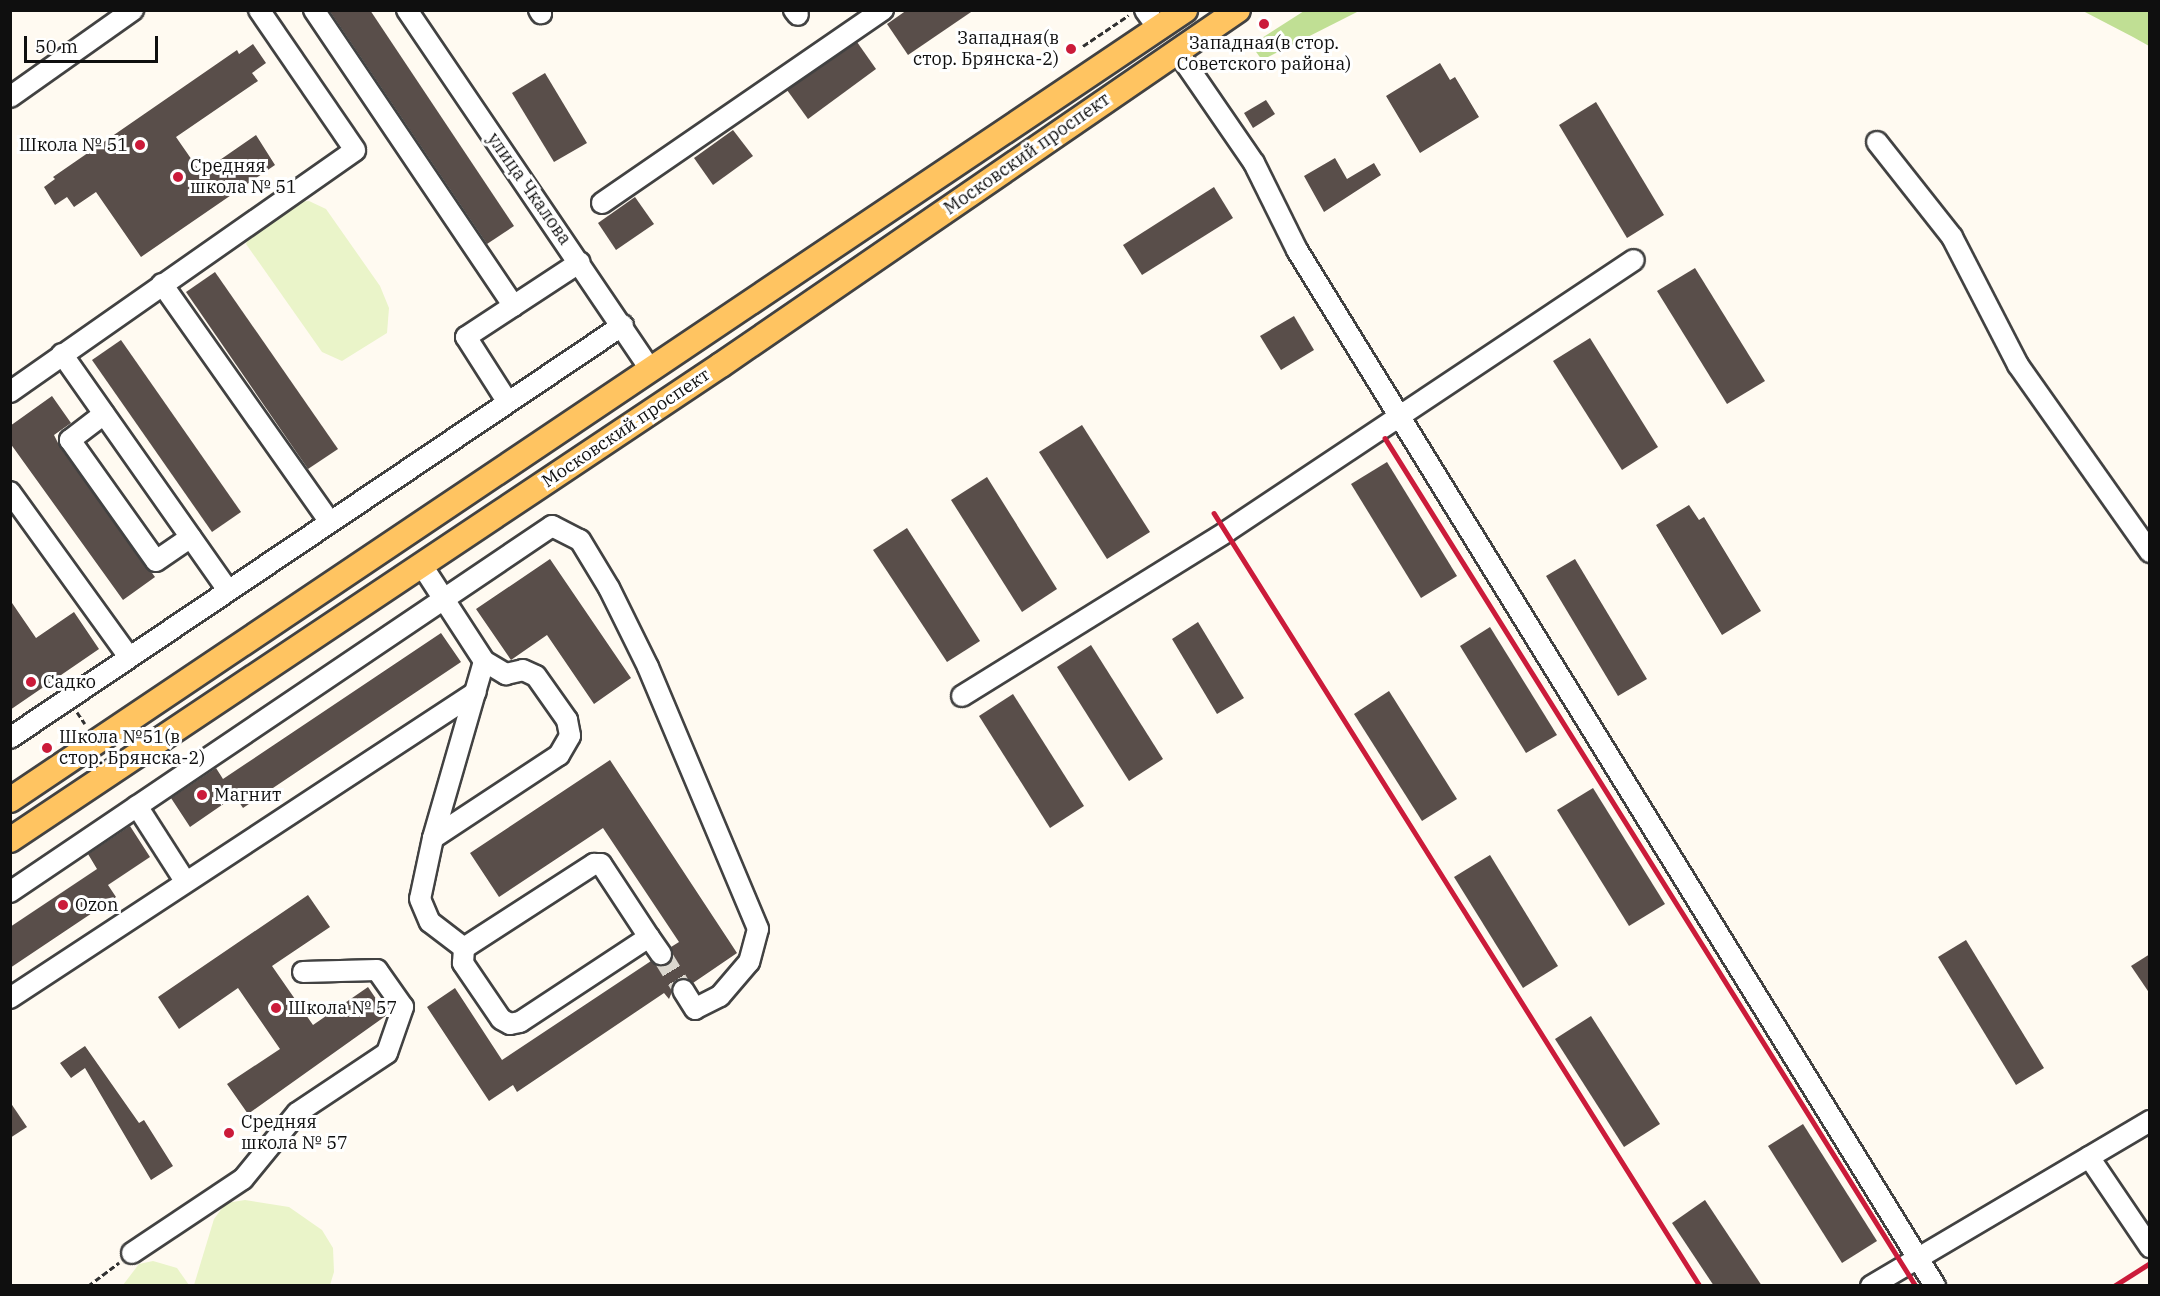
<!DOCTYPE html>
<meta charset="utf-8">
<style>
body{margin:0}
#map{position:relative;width:2160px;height:1296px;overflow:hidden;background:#fffaf1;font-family:"IBM Plex Serif",serif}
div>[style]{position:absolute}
.forest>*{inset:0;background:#c0df94}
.pitch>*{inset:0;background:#eaf4c9}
.building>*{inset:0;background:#594e4a}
.minor-tunnel>*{height:20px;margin-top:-10px;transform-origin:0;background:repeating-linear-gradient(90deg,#dbd7cf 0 20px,transparent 0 30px)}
.path>*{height:3px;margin-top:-1.5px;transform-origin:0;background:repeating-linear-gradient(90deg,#313131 0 6px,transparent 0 9px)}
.roads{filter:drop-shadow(2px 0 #424242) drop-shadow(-2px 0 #424242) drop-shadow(0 2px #424242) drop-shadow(0 -2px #424242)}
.minor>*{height:20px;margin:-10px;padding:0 10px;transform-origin:10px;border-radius:10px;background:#fff}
.major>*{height:24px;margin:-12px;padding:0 12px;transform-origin:12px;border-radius:12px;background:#ffc461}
.rail>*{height:4.5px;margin:-2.25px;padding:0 2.25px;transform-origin:2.25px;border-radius:2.25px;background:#cb1b3a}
.dots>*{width:16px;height:16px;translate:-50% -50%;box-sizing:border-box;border:3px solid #fff;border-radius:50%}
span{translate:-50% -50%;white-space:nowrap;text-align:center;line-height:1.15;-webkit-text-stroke:6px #fff;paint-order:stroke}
.poi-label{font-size:18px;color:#0f0f0f}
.right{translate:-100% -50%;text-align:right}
.left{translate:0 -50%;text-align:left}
.street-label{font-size:18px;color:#0f0f0f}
.frame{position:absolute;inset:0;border:12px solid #0f0f0f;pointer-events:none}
.scale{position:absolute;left:24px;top:36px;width:134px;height:27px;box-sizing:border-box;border:3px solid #0f0f0f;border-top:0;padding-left:8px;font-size:18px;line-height:21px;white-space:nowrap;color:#0f0f0f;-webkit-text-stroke:4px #fff;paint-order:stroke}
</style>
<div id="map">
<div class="forest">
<i style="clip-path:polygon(1304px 11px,1359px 11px,1262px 60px,1251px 45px)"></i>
<i style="clip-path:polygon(2083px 11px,2149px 11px,2149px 46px,2133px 37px)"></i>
</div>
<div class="pitch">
<i style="clip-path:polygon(309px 201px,326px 209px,380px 286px,389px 308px,387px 333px,342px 361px,322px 352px,246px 244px,251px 233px,297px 202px)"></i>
<i style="clip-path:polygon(245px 1200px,289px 1207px,322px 1230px,333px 1248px,334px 1272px,330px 1285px,194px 1285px,214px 1219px,226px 1203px)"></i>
<i style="clip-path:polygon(153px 1261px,177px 1268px,189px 1285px,123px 1285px,139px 1264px)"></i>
</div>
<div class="building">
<i style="clip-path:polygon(329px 10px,370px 10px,514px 226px,487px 244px)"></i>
<i style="clip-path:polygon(907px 10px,974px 10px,908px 55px,887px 24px)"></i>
<i style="clip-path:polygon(857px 42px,876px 69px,808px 119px,787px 90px)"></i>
<i style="clip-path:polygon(253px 44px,266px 63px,252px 73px,258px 81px,176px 137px,201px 173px,256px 135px,275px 165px,141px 257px,96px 192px,74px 207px,67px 197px,55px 205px,44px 187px,55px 179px,53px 177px,237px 50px,239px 54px)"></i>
<i style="clip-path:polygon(1440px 63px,1450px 80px,1455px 77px,1479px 117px,1420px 153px,1386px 96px)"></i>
<i style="clip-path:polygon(545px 73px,587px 143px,554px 162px,512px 93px)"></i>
<i style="clip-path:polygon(1266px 100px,1275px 114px,1253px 128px,1244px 113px)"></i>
<i style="clip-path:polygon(1596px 102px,1664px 215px,1627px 238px,1559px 125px)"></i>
<i style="clip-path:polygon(733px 130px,753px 156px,713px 185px,694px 158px)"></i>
<i style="clip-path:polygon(1335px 158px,1347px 179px,1374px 163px,1381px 175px,1324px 212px,1304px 176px)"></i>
<i style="clip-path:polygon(1214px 187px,1233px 218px,1142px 275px,1123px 245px)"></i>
<i style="clip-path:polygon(635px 197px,654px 224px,616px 250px,598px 223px)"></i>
<i style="clip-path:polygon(1695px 268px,1765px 381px,1727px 404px,1657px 291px)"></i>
<i style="clip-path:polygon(215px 272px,338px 449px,308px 469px,186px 292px)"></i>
<i style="clip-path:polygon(1294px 316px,1314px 350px,1281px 370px,1260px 336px)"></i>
<i style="clip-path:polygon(1590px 338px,1658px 447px,1622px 470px,1553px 361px)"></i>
<i style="clip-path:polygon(121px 340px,241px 512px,212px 532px,92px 360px)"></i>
<i style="clip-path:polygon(52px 396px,71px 423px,54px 435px,60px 447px,155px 577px,123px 600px,10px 443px,10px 426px)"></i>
<i style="clip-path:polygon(1082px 425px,1150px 532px,1107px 559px,1039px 452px)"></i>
<i style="clip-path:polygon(1387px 462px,1457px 576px,1421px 598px,1351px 484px)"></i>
<i style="clip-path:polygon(987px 477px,1057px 589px,1022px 612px,951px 500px)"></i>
<i style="clip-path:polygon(1689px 505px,1699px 520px,1704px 517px,1761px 611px,1722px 635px,1656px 525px)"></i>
<i style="clip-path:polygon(907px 528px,980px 641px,947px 662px,873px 550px)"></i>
<i style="clip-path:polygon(550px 559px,631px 678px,594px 704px,547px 635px,511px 660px,476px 609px)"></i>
<i style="clip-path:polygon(1575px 559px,1647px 679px,1618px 696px,1546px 576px)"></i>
<i style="clip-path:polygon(10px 600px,36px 638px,74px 612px,99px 649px,10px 710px)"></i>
<i style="clip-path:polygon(1198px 622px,1244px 698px,1217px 714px,1172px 639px)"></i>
<i style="clip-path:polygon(1490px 627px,1557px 735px,1526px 753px,1460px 646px)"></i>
<i style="clip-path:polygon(441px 633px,461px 662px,243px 808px,235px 796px,190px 827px,171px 798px,216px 768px,223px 779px)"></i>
<i style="clip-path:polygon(1091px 645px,1163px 759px,1129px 781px,1057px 667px)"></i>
<i style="clip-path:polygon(1389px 691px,1457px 799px,1422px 821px,1354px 714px)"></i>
<i style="clip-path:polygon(1013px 694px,1084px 806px,1050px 828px,979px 716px)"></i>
<i style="clip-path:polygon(610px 760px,737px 953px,693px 983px,677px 980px,669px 999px,664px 993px,517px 1092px,513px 1085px,489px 1101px,427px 1007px,455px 988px,502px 1060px,651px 961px,657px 965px,667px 964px,672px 958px,671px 947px,679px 942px,603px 828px,499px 897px,470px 853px)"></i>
<i style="clip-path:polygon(1593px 788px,1665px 904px,1629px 926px,1557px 810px)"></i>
<i style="clip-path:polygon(130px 826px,150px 857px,108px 885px,116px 897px,10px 968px,10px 927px,97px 869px,88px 854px)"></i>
<i style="clip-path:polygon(1490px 855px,1558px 966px,1523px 988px,1454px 877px)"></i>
<i style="clip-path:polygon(308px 895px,330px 927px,272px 966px,313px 1025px,368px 987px,387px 1015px,248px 1114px,227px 1084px,280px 1049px,238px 988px,179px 1029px,158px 997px)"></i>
<i style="clip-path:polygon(1966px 940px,2044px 1068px,2016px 1085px,1938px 957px)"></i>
<i style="clip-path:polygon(2150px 954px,2150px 994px,2131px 966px)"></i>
<i style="clip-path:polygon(1591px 1016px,1660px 1124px,1624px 1147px,1555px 1039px)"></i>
<i style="clip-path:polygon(85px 1046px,139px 1123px,144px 1120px,173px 1166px,151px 1180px,85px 1068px,71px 1078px,60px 1063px)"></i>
<i style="clip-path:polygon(10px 1102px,27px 1127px,10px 1138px)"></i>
<i style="clip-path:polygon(1803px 1124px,1877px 1241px,1842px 1263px,1768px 1146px)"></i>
<i style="clip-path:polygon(1705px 1200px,1762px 1286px,1714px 1286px,1672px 1223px)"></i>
</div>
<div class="minor-tunnel">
<i style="left:661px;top:954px;width:42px;rotate:58.6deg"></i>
</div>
<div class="path">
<i style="left:1083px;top:46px;width:55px;rotate:-34deg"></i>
<i style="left:77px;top:712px;width:14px;rotate:56deg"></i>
<i style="left:88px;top:1286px;width:39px;rotate:-37deg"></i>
</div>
<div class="roads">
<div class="minor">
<i style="left:314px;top:10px;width:357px;rotate:56deg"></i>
<i style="left:407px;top:10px;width:434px;rotate:55.9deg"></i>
<i style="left:539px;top:10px;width:4px;rotate:56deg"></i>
<i style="left:794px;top:10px;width:6px;rotate:51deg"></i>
<i style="left:1145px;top:10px;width:24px;rotate:54deg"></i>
<i style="left:1177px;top:51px;width:136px;rotate:55.5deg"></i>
<i style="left:1254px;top:163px;width:97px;rotate:63.7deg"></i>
<i style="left:1297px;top:250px;width:1217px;rotate:58.37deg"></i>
<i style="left:10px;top:97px;width:151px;rotate:-35.3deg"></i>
<i style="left:1877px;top:142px;width:121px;rotate:51.7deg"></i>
<i style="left:1952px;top:237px;width:144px;rotate:62.7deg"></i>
<i style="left:2018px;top:365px;width:229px;rotate:54.8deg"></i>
<i style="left:602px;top:203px;width:341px;rotate:-34.5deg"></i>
<i style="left:162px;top:284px;width:290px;rotate:54.8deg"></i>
<i style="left:62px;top:354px;width:289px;rotate:54.9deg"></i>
<i style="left:10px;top:392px;width:421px;rotate:-35deg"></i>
<i style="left:355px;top:150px;width:170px;rotate:-124.4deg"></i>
<i style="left:507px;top:401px;width:76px;rotate:-122.6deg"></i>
<i style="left:466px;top:337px;width:136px;rotate:-33.3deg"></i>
<i style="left:104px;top:414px;width:43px;rotate:142.6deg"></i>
<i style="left:70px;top:440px;width:148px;rotate:54.6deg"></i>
<i style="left:156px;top:561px;width:42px;rotate:-34.4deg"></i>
<i style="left:10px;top:492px;width:203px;rotate:54.2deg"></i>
<i style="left:421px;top:564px;width:116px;rotate:57deg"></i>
<i style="left:484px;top:661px;width:26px;rotate:31deg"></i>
<i style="left:506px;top:674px;width:17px;rotate:-13deg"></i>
<i style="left:523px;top:670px;width:14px;rotate:25deg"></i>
<i style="left:536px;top:676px;width:54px;rotate:54.8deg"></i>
<i style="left:567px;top:720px;width:16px;rotate:79deg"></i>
<i style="left:570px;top:736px;width:22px;rotate:120deg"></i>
<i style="left:559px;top:755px;width:151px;rotate:146.6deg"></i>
<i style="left:433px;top:838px;width:62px;rotate:102deg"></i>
<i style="left:420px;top:899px;width:25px;rotate:67deg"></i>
<i style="left:430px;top:922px;width:43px;rotate:37.4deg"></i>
<i style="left:464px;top:948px;width:155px;rotate:-32.9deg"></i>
<i style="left:594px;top:864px;width:7px"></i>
<i style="left:601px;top:864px;width:87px;rotate:56.7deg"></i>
<i style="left:649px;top:937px;width:154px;rotate:146.6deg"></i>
<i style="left:520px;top:1022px;width:10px;rotate:169deg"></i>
<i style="left:510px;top:1024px;width:10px;rotate:-151deg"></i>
<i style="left:501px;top:1019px;width:68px;rotate:-124.2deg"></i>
<i style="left:463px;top:963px;width:15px;rotate:-86deg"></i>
<i style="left:962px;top:696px;width:311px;rotate:-31.8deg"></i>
<i style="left:1226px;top:532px;width:490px;rotate:-33.7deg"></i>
<i style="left:10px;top:738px;width:739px;rotate:-33.97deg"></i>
<i style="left:137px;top:806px;width:89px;rotate:57.4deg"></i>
<i style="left:433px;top:838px;width:184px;rotate:-73.9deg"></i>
<i style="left:10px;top:892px;width:654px;rotate:-34.03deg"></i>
<i style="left:552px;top:526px;width:31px;rotate:27deg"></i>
<i style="left:580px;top:540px;width:56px;rotate:58.9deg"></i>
<i style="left:609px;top:588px;width:88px;rotate:63.7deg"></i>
<i style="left:648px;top:667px;width:284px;rotate:67.2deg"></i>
<i style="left:758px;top:929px;width:34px;rotate:105deg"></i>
<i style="left:749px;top:962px;width:45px;rotate:130.5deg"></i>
<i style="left:720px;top:996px;width:28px;rotate:153deg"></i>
<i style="left:695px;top:1009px;width:22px;rotate:-122deg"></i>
<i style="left:649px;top:937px;width:21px;rotate:55deg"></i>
<i style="left:10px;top:998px;width:557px;rotate:-33.29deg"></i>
<i style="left:2089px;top:1157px;width:109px;rotate:55.9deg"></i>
<i style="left:132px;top:1253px;width:133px;rotate:-33.7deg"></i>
<i style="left:243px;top:1179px;width:85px;rotate:-50.7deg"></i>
<i style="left:297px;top:1113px;width:108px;rotate:-33.7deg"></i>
<i style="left:387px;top:1053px;width:49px;rotate:-70.8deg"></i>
<i style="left:403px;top:1007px;width:45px;rotate:-125.1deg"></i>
<i style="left:377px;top:970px;width:74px;rotate:178.5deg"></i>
<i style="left:1871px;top:1286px;width:324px;rotate:-30.6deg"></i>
</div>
<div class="major">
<i style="left:10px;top:800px;width:1416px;rotate:-33.91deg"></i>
<i style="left:10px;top:840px;width:855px;rotate:-33.75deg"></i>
<i style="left:721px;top:365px;width:627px;rotate:-34.48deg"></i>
</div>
</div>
<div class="rail">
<i style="left:1385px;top:438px;width:1001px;rotate:57.95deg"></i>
<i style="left:1214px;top:513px;width:913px;rotate:57.84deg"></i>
<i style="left:2114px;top:1286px;width:43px;rotate:-32.6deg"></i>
</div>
<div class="dots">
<i style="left:1264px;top:24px;background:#cb1b3a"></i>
<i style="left:1071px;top:49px;background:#cb1b3a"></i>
<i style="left:140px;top:145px;background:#cb1b3a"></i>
<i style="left:178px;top:177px;background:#cb1b3a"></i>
<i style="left:31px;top:682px;background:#cb1b3a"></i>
<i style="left:47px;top:748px;background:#cb1b3a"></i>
<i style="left:202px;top:795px;background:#cb1b3a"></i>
<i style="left:63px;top:905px;background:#cb1b3a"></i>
<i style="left:276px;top:1008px;background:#cb1b3a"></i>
<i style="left:229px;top:1133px;background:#cb1b3a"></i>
</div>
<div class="poi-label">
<span class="right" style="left:1059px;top:49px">Западная(в<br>стор. Брянска-2)</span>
<span style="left:1264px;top:54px">Западная(в стор.<br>Советского района)</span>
<span class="right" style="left:128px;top:145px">Школа № 51</span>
<span class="left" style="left:190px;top:177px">Средняя<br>школа № 51</span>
<span class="left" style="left:43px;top:682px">Садко</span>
<span class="left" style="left:59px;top:748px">Школа №51(в<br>стор. Брянска-2)</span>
<span class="left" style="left:214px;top:795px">Магнит</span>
<span class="left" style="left:75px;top:905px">Ozon</span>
<span class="left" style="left:288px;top:1008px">Школа № 57</span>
<span class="left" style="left:241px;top:1133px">Средняя<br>школа № 57</span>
</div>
<div class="street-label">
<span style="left:1027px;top:154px;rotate:-35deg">Московский проспект</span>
<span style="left:529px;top:189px;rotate:55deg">улица Чкалова</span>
<span style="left:626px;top:428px;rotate:-34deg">Московский проспект</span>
</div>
<div class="frame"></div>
<div class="scale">50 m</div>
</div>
